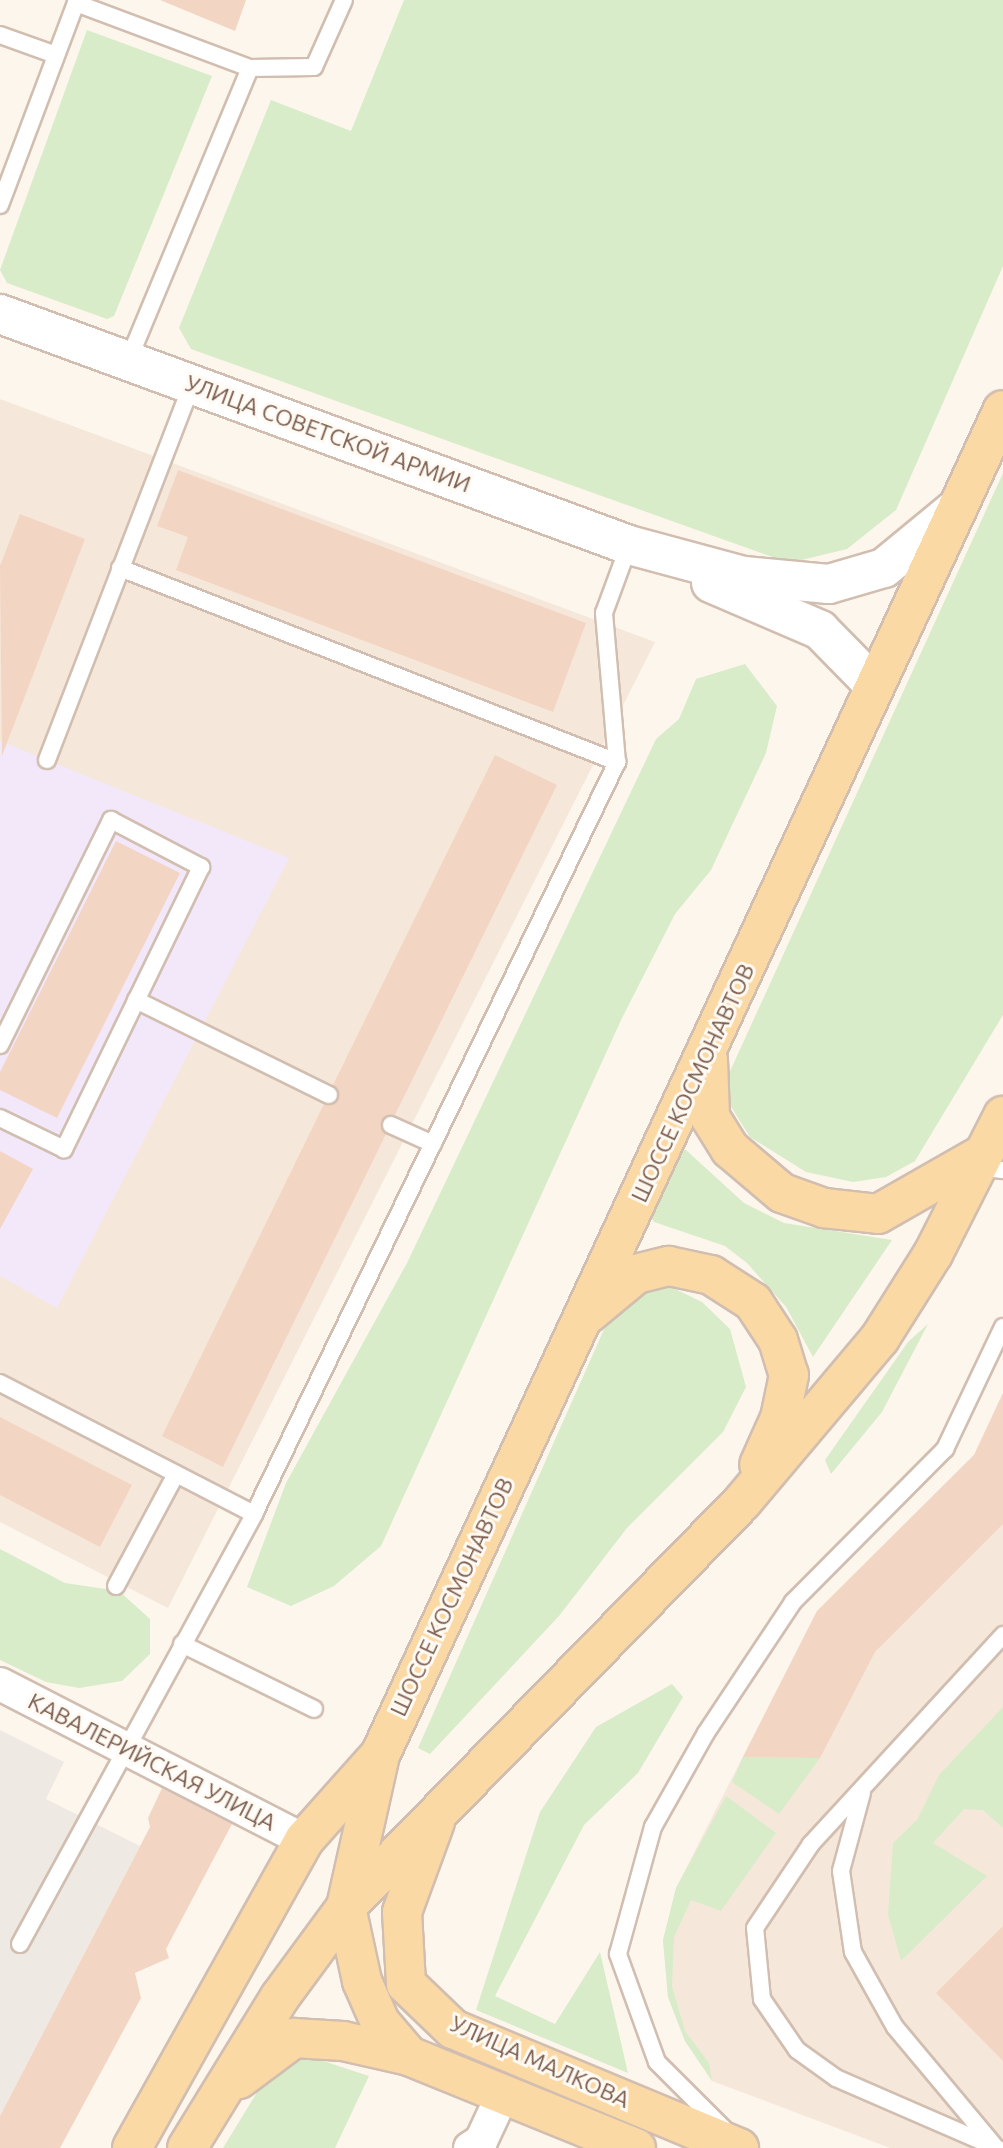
<!DOCTYPE html>
<meta charset="utf-8">
<style>
body{margin:0}
#map{position:relative;width:1003px;height:2148px;overflow:hidden;background:#fdf6ec;font-family:Ubuntu,sans-serif}
div>[style]{position:absolute}
.residential>*{inset:0;background:#f5e8da}
.industrial>*{inset:0;background:#efe9e4}
.education>*{inset:0;background:#f3e8fa}
.green>*{inset:0;background:#d8ecc9}
.building>*{inset:0;background:#f3d5c3}
.roads{filter:drop-shadow(2px 0 #d1beb0) drop-shadow(-2px 0 #d1beb0) drop-shadow(0 2px #d1beb0) drop-shadow(0 -2px #d1beb0)}
.service>*{height:16px;margin:-8px;padding:0 8px;transform-origin:8px;border-radius:8px;background:#fff}
.minor>*{height:32px;margin:-16px;padding:0 16px;transform-origin:16px;border-radius:16px;background:#fff}
.tertiary>*{height:38px;margin:-19px;padding:0 19px;transform-origin:19px;border-radius:19px;background:#fff}
.primary>*{height:38px;margin:-19px;padding:0 19px;transform-origin:19px;border-radius:19px;background:#fbd9a5}
span{translate:-50% -50%;white-space:nowrap;text-align:center;line-height:1.15;-webkit-text-stroke:6px #fffaf3;paint-order:stroke}
.street-label{font-size:23px;color:#7a5c4d}
</style>
<div id="map">
<div class="residential">
<i style="clip-path:polygon(0 399px,655px 642px,168px 1608px,0 1522px)"></i>
<i style="clip-path:polygon(1003px 1393px,1003px 2148px,890px 2148px,712px 2081px,685px 2041px,668px 1997px,663px 1940px,676px 1888px,817px 1611px,974px 1455px)"></i>
</div>
<div class="industrial">
<i style="clip-path:polygon(0 1730px,64px 1762px,46px 1799px,140px 1846px,0 2116px)"></i>
</div>
<div class="education">
<i style="clip-path:polygon(0 741px,289px 858px,57px 1308px,0 1276px)"></i>
</div>
<div class="green">
<i style="clip-path:polygon(404px 0,1003px 0,1003px 266px,896px 510px,847px 549px,789px 563px,191px 349px,179px 328px,271px 100px,351px 131px)"></i>
<i style="clip-path:polygon(87px 30px,212px 76px,114px 316px,107px 319px,7px 283px,0 270px)"></i>
<i style="clip-path:polygon(1003px 473px,1003px 1015px,915px 1161px,886px 1177px,853px 1182px,806px 1172px,750px 1137px,721px 1091px)"></i>
<i style="clip-path:polygon(745px 664px,777px 706px,766px 753px,711px 870px,675px 914px,622px 1018px,381px 1546px,334px 1586px,291px 1606px,247px 1587px,286px 1483px,407px 1263px,656px 739px,679px 719px,696px 679px)"></i>
<i style="clip-path:polygon(672px 1149px,686px 1150px,744px 1203px,784px 1223px,892px 1240px,813px 1357px,786px 1307px,747px 1263px,725px 1246px,654px 1222px,646px 1209px)"></i>
<i style="clip-path:polygon(640px 1286px,671px 1287px,702px 1302px,730px 1329px,746px 1387px,723px 1432px,627px 1528px,559px 1616px,430px 1754px,418px 1748px,617px 1300px)"></i>
<i style="clip-path:polygon(928px 1324px,882px 1412px,831px 1474px,825px 1460px,908px 1342px)"></i>
<i style="clip-path:polygon(0 1549px,65px 1583px,119px 1591px,150px 1619px,150px 1654px,122px 1681px,79px 1688px,46px 1682px,0 1660px)"></i>
<i style="clip-path:polygon(672px 1684px,683px 1697px,638px 1773px,584px 1825px,495px 1996px,555px 2024px,600px 1952px,628px 2073px,476px 2010px,540px 1812px,596px 1727px)"></i>
<i style="clip-path:polygon(1003px 1707px,1003px 1828px,983px 1810px,964px 1809px,933px 1843px,987px 1876px,901px 1961px,888px 1915px,893px 1843px,917px 1820px,939px 1775px)"></i>
<i style="clip-path:polygon(743px 1757px,820px 1758px,779px 1814px,732px 1782px)"></i>
<i style="clip-path:polygon(726px 1796px,776px 1833px,721px 1911px,691px 1900px,674px 1937px,672px 1986px,685px 2031px,709px 2063px,712px 2081px,685px 2041px,668px 1997px,663px 1940px,676px 1888px)"></i>
<i style="clip-path:polygon(299px 2053px,369px 2076px,335px 2148px,223px 2148px,272px 2068px)"></i>
</div>
<div class="building">
<i style="clip-path:polygon(160px 0,246px 0,235px 31px)"></i>
<i style="clip-path:polygon(178px 470px,586px 623px,553px 712px,176px 570px,188px 537px,157px 526px)"></i>
<i style="clip-path:polygon(20px 514px,85px 539px,2px 756px,0 566px)"></i>
<i style="clip-path:polygon(495px 755px,557px 785px,395px 1115px,382px 1120px,386px 1134px,223px 1467px,162px 1436px,324px 1104px,338px 1100px,333px 1085px)"></i>
<i style="clip-path:polygon(116px 841px,180px 873px,57px 1118px,0 1090px,0 1072px)"></i>
<i style="clip-path:polygon(0 1151px,33px 1169px,0 1229px)"></i>
<i style="clip-path:polygon(1003px 1393px,1003px 1524px,875px 1652px,820px 1758px,743px 1757px,817px 1611px,974px 1455px)"></i>
<i style="clip-path:polygon(0 1417px,132px 1485px,100px 1547px,0 1495px)"></i>
<i style="clip-path:polygon(162px 1788px,232px 1824px,166px 1949px,169px 1958px,135px 1973px,141px 1998px,60px 2148px,0 2148px,0 2116px,150px 1827px,148px 1818px)"></i>
<i style="clip-path:polygon(1003px 1926px,1003px 2061px,936px 1993px)"></i>
</div>
<div class="roads">
<div class="service">
<i style="left:76px;top:3px;width:186px;rotate:20.5deg"></i>
<i style="left:0;top:35px;width:59px;rotate:19.7deg"></i>
<i style="left:0;top:205px;width:219px;rotate:-69.4deg"></i>
<i style="left:128px;top:361px;width:317px;rotate:-67.4deg"></i>
<i style="left:250px;top:68px;width:64px;rotate:-0.9deg"></i>
<i style="left:314px;top:67px;width:73px;rotate:-65.9deg"></i>
<i style="left:120px;top:568px;width:534px;rotate:21.32deg"></i>
<i style="left:47px;top:760px;width:402px;rotate:-68.9deg"></i>
<i style="left:136px;top:1000px;width:215px;rotate:26.2deg"></i>
<i style="left:0;top:1045px;width:251px;rotate:-63.7deg"></i>
<i style="left:111px;top:820px;width:102px;rotate:27.6deg"></i>
<i style="left:201px;top:867px;width:314px;rotate:115.9deg"></i>
<i style="left:64px;top:1149px;width:71px;rotate:-154.2deg"></i>
<i style="left:391px;top:1125px;width:46px;rotate:24.3deg"></i>
<i style="left:977px;top:1167px;width:26px;rotate:7deg"></i>
<i style="left:0;top:1383px;width:286px;rotate:27.3deg"></i>
<i style="left:116px;top:1586px;width:127px;rotate:-61.8deg"></i>
<i style="left:182px;top:1644px;width:147px;rotate:26.2deg"></i>
<i style="left:862px;top:1793px;width:81px;rotate:105.1deg"></i>
<i style="left:841px;top:1871px;width:82px;rotate:81.6deg"></i>
<i style="left:853px;top:1952px;width:86px;rotate:60.8deg"></i>
<i style="left:895px;top:2027px;width:153px;rotate:50.1deg"></i>
<i style="left:20px;top:1944px;width:490px;rotate:-61.4deg"></i>
<i style="left:254px;top:1514px;width:835px;rotate:-64.23deg"></i>
<i style="left:617px;top:762px;width:150px;rotate:-95deg"></i>
<i style="left:604px;top:613px;width:72px;rotate:-69.8deg"></i>
<i style="left:724px;top:2129px;width:95px;rotate:-135deg"></i>
<i style="left:657px;top:2062px;width:115px;rotate:-109.9deg"></i>
<i style="left:618px;top:1954px;width:132px;rotate:-74.6deg"></i>
<i style="left:653px;top:1827px;width:108px;rotate:-60.6deg"></i>
<i style="left:706px;top:1733px;width:157px;rotate:-56.4deg"></i>
<i style="left:793px;top:1602px;width:216px;rotate:-45.2deg"></i>
<i style="left:945px;top:1449px;width:135px;rotate:-64.6deg"></i>
<i style="left:997px;top:2148px;width:176px;rotate:-156.5deg"></i>
<i style="left:836px;top:2078px;width:48px;rotate:-144.3deg"></i>
<i style="left:797px;top:2050px;width:62px;rotate:-124.5deg"></i>
<i style="left:762px;top:1999px;width:71px;rotate:-95.6deg"></i>
<i style="left:755px;top:1928px;width:101px;rotate:-56.3deg"></i>
<i style="left:811px;top:1844px;width:284px;rotate:-47.4deg"></i>
</div>
<div class="minor">
<i style="left:0;top:1684px;width:342px;rotate:27.2deg"></i>
<i style="left:470px;top:2148px;width:13px;rotate:-32deg"></i>
<i style="left:481px;top:2141px;width:50px;rotate:-65deg"></i>
</div>
<div class="tertiary">
<i style="left:0;top:314px;width:670px;rotate:20.17deg"></i>
<i style="left:629px;top:545px;width:119px;rotate:15.1deg"></i>
<i style="left:744px;top:576px;width:85px;rotate:5.4deg"></i>
<i style="left:829px;top:584px;width:57px;rotate:-16.2deg"></i>
<i style="left:884px;top:568px;width:96px;rotate:-39.5deg"></i>
<i style="left:711px;top:583px;width:119px;rotate:23.3deg"></i>
<i style="left:820px;top:630px;width:78px;rotate:45.5deg"></i>
</div>
<div class="primary">
<i style="left:708px;top:1060px;width:57px;rotate:88deg"></i>
<i style="left:710px;top:1117px;width:38px;rotate:58deg"></i>
<i style="left:730px;top:1149px;width:68px;rotate:40.2deg"></i>
<i style="left:782px;top:1193px;width:45px;rotate:19.7deg"></i>
<i style="left:824px;top:1208px;width:54px;rotate:6.3deg"></i>
<i style="left:878px;top:1214px;width:121px;rotate:-29.7deg"></i>
<i style="left:588px;top:1314px;width:62px;rotate:-39.8deg"></i>
<i style="left:636px;top:1274px;width:34px;rotate:-14deg"></i>
<i style="left:669px;top:1266px;width:43px;rotate:12.1deg"></i>
<i style="left:711px;top:1275px;width:50px;rotate:32.7deg"></i>
<i style="left:753px;top:1302px;width:45px;rotate:56.7deg"></i>
<i style="left:778px;top:1340px;width:37px;rotate:73deg"></i>
<i style="left:789px;top:1375px;width:44px;rotate:101.8deg"></i>
<i style="left:780px;top:1418px;width:51px;rotate:114.1deg"></i>
<i style="left:435px;top:1822px;width:96px;rotate:110.1deg"></i>
<i style="left:402px;top:1912px;width:72px;rotate:86.8deg"></i>
<i style="left:406px;top:1984px;width:65px;rotate:43.8deg"></i>
<i style="left:453px;top:2029px;width:310px;rotate:22.6deg"></i>
<i style="left:409px;top:2056px;width:45px;rotate:-130.5deg"></i>
<i style="left:380px;top:2022px;width:45px;rotate:-113.7deg"></i>
<i style="left:362px;top:1981px;width:76px;rotate:-102.2deg"></i>
<i style="left:346px;top:1907px;width:156px;rotate:-77.4deg"></i>
<i style="left:380px;top:1755px;width:1482px;rotate:-65.15deg"></i>
<i style="left:239px;top:2079px;width:69px;rotate:-36.7deg"></i>
<i style="left:294px;top:2038px;width:49px;rotate:3.5deg"></i>
<i style="left:343px;top:2041px;width:68px;rotate:12.8deg"></i>
<i style="left:409px;top:2056px;width:245px;rotate:22.1deg"></i>
<i style="left:132px;top:2148px;width:353px;rotate:-60.8deg"></i>
<i style="left:304px;top:1840px;width:111px;rotate:-48.3deg"></i>
<i style="left:187px;top:2148px;width:177px;rotate:-58.4deg"></i>
<i style="left:280px;top:1997px;width:112px;rotate:-53.7deg"></i>
<i style="left:346px;top:1907px;width:566px;rotate:-45.64deg"></i>
<i style="left:742px;top:1502px;width:214px;rotate:-49.9deg"></i>
<i style="left:880px;top:1338px;width:99px;rotate:-57.8deg"></i>
<i style="left:933px;top:1254px;width:155px;rotate:-63.1deg"></i>
</div>
</div>
<div class="street-label">
<span style="left:328px;top:434px;rotate:20deg">УЛИЦА СОВЕТСКОЙ АРМИИ</span>
<span style="left:693px;top:1083px;rotate:-65deg">ШОССЕ КОСМОНАВТОВ</span>
<span style="left:452px;top:1597px;rotate:-65deg">ШОССЕ КОСМОНАВТОВ</span>
<span style="left:152px;top:1762px;rotate:27deg">КАВАЛЕРИЙСКАЯ УЛИЦА</span>
<span style="left:540px;top:2062px;rotate:24deg">УЛИЦА МАЛКОВА</span>
</div>
</div>
